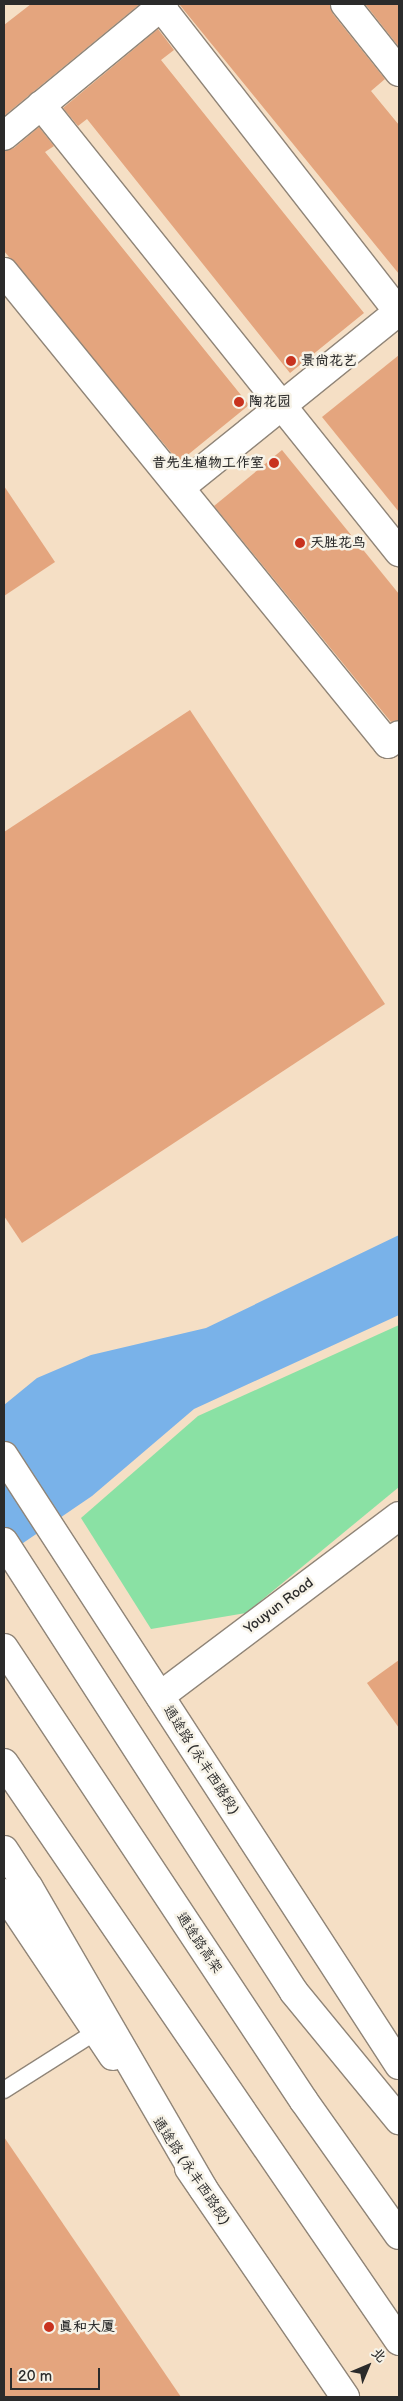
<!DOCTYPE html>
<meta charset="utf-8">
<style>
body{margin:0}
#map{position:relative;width:403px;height:2401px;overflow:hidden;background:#f5dfc5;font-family:"Balsamiq Sans","LXGW WenKai TC",sans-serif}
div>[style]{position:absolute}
.green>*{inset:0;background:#8ae1a4}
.water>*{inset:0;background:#79b2e9}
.building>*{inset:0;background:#e4a57e}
.roads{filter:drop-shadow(1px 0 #908578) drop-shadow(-1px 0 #908578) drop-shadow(0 1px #908578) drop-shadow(0 -1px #908578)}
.lane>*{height:16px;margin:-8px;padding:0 8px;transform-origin:8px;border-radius:8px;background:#fff}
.street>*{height:28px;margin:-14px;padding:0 14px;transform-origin:14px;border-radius:14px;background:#fff}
.secondary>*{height:28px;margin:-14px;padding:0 14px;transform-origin:14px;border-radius:14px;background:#fff}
.primary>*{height:28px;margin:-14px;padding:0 14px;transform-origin:14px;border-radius:14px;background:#fff}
.highway>*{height:28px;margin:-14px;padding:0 14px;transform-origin:14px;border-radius:14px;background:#fff}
.bridges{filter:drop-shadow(1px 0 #908578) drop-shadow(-1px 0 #908578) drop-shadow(0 1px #908578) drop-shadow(0 -1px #908578)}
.highway-bridge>*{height:28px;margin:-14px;padding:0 14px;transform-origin:14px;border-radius:14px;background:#fff}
.dots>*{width:14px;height:14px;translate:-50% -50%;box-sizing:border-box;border:2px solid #f7f3e8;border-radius:50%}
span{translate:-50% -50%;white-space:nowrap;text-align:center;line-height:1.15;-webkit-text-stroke:5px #f7f3e8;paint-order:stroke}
.poi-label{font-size:14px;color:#2b2b2b;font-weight:700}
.left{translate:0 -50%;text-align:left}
.right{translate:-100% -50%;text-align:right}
.street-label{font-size:14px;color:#2b2b2b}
.frame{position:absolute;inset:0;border:5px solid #2b2b2b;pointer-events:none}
.north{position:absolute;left:343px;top:2341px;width:50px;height:50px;-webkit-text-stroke:4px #f7f3e8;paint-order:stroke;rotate:45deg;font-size:14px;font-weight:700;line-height:20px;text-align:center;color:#2b2b2b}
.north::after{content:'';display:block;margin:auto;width:18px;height:22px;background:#2b2b2b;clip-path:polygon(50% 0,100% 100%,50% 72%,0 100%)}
.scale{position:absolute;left:10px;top:2368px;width:90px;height:22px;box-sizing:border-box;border:2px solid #2b2b2b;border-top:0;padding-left:6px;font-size:15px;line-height:18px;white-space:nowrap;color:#2b2b2b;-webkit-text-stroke:4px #f7f3e8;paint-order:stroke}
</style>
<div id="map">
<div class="green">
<i style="clip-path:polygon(399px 1325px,399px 1487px,246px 1613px,151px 1629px,81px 1518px,198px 1416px)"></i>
</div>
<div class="water">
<i style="clip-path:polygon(399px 1235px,399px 1315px,194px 1409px,92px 1496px,4px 1556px,4px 1405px,37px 1378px,91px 1355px,206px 1328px)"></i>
</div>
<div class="building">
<i style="clip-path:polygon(31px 4px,140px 4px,4px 116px,4px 25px)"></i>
<i style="clip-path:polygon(179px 4px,330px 4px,333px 14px,385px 79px,371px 91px,399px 125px,399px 274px)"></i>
<i style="clip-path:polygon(365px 4px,399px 4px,399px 47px)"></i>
<i style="clip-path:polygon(158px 29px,174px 50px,161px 60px,364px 313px,290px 373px,87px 119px,78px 126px,63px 108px)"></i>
<i style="clip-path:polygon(39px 127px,54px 146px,45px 152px,249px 405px,179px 462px,4px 251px,4px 151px,14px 148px)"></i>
<i style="clip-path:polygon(399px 355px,399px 512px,322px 417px)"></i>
<i style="clip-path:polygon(282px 450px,399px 594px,399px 720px,391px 722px,214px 506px)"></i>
<i style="clip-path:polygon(4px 486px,55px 562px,4px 596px)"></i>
<i style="clip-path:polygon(190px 710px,385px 1004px,22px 1243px,4px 1216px,4px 832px)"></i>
<i style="clip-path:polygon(399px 1660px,399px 1728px,367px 1683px)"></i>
<i style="clip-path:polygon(4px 2137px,181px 2397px,4px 2397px)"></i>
</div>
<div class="roads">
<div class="lane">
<i style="left:4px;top:2090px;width:110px;rotate:-32.4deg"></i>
</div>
<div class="street">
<i style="left:345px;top:4px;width:87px;rotate:51.5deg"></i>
<i style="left:161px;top:7px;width:388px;rotate:52.1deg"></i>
<i style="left:41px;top:105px;width:573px;rotate:51.31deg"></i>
<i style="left:4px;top:136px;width:207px;rotate:-39.5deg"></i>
<i style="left:4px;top:272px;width:608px;rotate:50.87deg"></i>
<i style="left:388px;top:744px;width:14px;rotate:-39deg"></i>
<i style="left:181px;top:487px;width:280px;rotate:-38.9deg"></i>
</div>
<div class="secondary">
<i style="left:160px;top:1696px;width:299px;rotate:-37deg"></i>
</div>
<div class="primary">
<i style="left:4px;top:1456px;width:726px;rotate:57.03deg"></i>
<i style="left:4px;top:1893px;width:196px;rotate:56.2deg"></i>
<i style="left:189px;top:2168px;width:277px;rotate:55.7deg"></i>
</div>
<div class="highway">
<i style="left:4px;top:1542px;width:535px;rotate:57.2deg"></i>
<i style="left:294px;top:1992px;width:166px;rotate:50.6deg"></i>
<i style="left:4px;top:1648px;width:543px;rotate:56.49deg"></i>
<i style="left:304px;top:2101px;width:164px;rotate:54.7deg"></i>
<i style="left:4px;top:1850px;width:45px;rotate:56.7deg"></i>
<i style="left:29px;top:1888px;width:347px;rotate:59.9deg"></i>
</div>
</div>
<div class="bridges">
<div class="highway-bridge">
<i style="left:4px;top:1763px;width:700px;rotate:55.65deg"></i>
</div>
</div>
<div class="dots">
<i style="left:291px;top:361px;background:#c8321e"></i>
<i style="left:239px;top:402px;background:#c8321e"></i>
<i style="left:274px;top:463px;background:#c8321e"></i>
<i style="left:300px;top:543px;background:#c8321e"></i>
<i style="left:49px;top:2327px;background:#c8321e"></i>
</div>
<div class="poi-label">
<span class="left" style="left:301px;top:361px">景尚花艺</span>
<span class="left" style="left:249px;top:402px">陶花园</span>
<span class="right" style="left:264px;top:463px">昔先生植物工作室</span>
<span class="left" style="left:310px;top:543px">天胜花鸟</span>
<span class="left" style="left:59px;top:2327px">真和大厦</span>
</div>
<div class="street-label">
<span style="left:279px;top:1606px;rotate:-37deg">Youyun Road</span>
<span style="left:201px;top:1760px;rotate:57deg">通途路 (永丰西路段)</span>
<span style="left:199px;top:1943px;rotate:56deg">通途路高架</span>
<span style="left:191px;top:2171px;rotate:56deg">通途路 (永丰西路段)</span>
</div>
<div class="frame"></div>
<div class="north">北</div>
<div class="scale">20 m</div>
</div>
